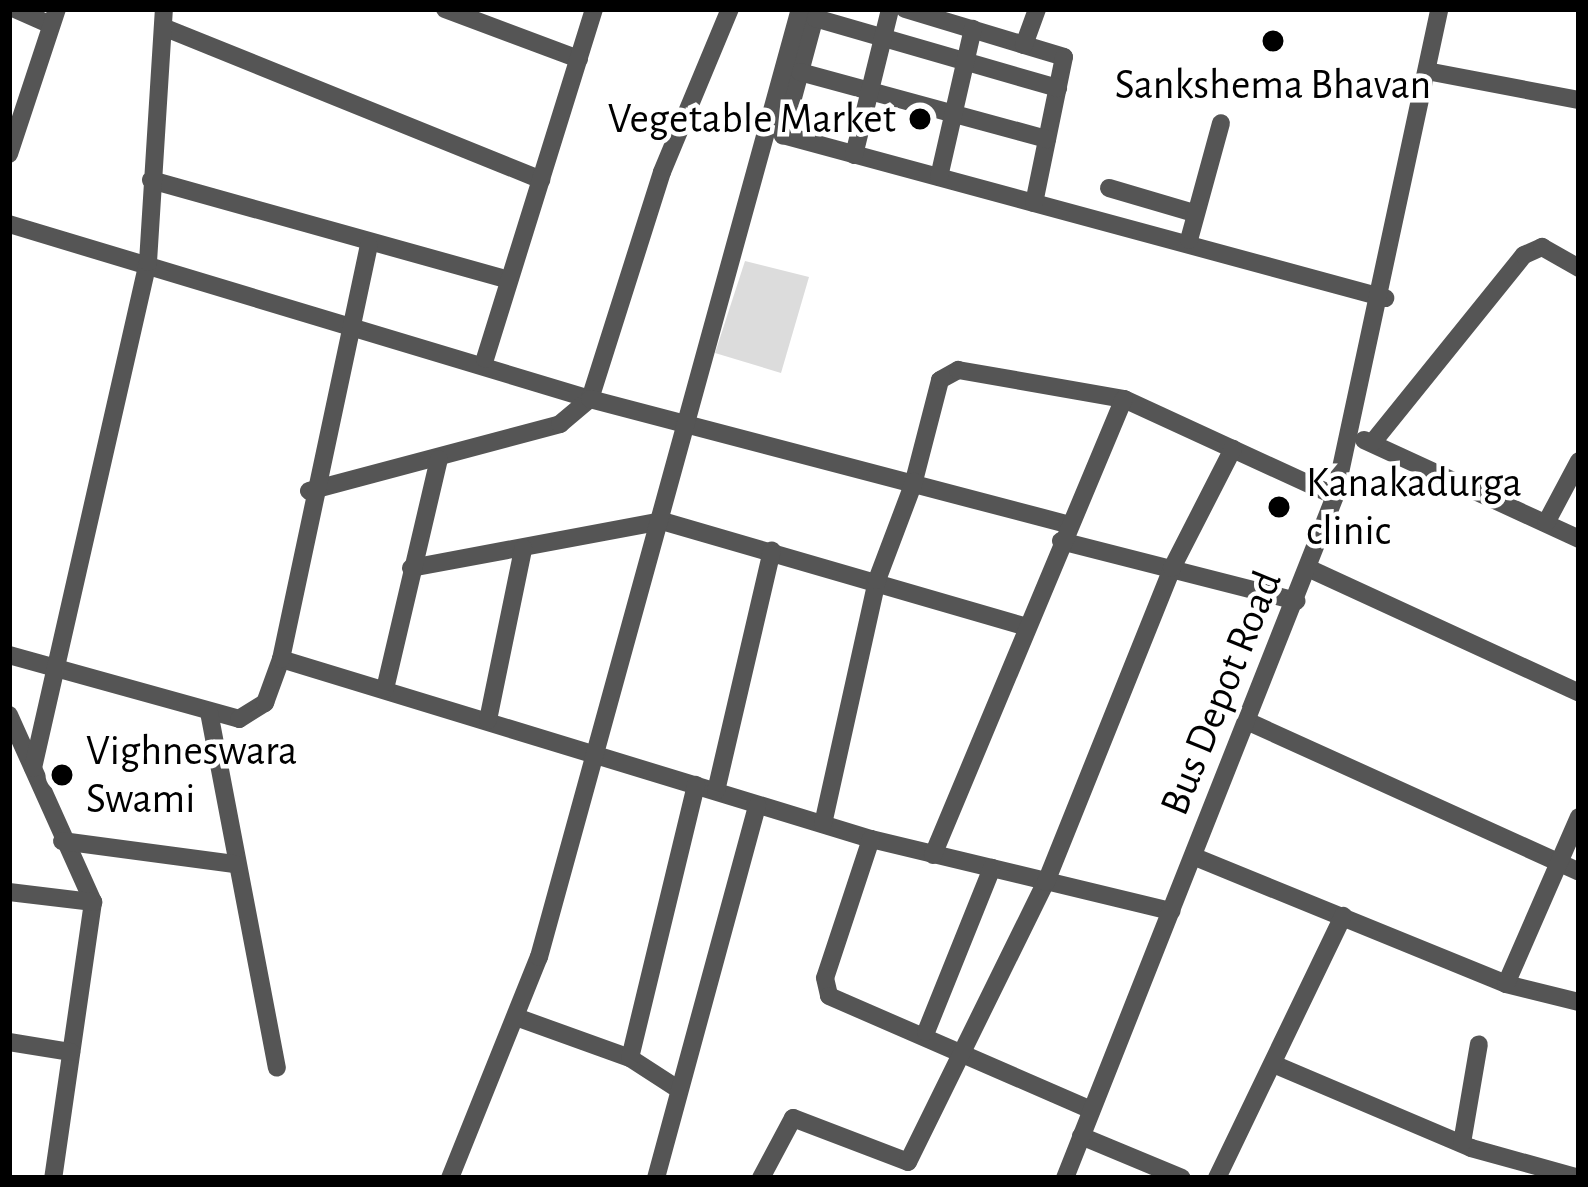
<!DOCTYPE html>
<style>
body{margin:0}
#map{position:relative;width:1588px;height:1187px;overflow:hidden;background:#fff;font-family:"Alegreya Sans",sans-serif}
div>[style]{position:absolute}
.green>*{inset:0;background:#dcdcdc}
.minor>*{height:18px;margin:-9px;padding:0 9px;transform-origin:9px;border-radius:9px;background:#555}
.dots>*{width:33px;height:33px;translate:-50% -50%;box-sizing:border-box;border:6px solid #fff;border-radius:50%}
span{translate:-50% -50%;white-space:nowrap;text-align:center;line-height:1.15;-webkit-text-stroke:9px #fff;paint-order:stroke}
.poi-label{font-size:42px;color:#000}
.right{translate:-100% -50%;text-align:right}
.left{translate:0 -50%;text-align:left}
.street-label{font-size:42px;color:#000}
.frame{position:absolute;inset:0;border:12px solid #000;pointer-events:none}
</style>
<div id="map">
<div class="green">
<i style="clip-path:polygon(745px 261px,809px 277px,781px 373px,715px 353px)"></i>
</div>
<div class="minor">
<i style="left:15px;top:9px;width:39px;rotate:24deg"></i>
<i style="left:445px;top:9px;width:143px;rotate:20.5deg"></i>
<i style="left:817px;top:9px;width:131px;rotate:105.1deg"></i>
<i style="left:783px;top:135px;width:624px;rotate:15.15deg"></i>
<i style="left:905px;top:9px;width:166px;rotate:16.8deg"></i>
<i style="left:1064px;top:57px;width:149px;rotate:101.6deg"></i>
<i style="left:815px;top:18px;width:253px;rotate:16.1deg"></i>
<i style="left:163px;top:27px;width:408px;rotate:22deg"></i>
<i style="left:1024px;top:45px;width:38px;rotate:-70deg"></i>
<i style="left:800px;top:72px;width:256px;rotate:15.2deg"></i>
<i style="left:1432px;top:72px;width:150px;rotate:10.8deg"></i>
<i style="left:9px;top:154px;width:153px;rotate:-71.7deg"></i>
<i style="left:854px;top:155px;width:150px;rotate:-76.1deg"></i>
<i style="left:939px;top:177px;width:152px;rotate:-77.1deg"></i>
<i style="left:151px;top:180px;width:363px;rotate:15.6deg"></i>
<i style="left:1109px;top:188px;width:89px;rotate:16.4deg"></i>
<i style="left:9px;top:224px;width:607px;rotate:16.76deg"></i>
<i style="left:590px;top:399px;width:238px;rotate:-72.4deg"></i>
<i style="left:662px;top:172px;width:177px;rotate:-67.4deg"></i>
<i style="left:1189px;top:240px;width:121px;rotate:-74.7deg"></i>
<i style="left:485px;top:359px;width:367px;rotate:-72.7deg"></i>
<i style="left:1364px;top:440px;width:237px;rotate:24.7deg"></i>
<i style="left:1373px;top:442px;width:240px;rotate:-51.1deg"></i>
<i style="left:1524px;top:255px;width:20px;rotate:-24deg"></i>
<i style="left:1542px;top:247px;width:43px;rotate:29.6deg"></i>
<i style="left:915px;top:477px;width:100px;rotate:-75.5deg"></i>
<i style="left:940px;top:380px;width:21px;rotate:-29deg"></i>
<i style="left:958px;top:370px;width:169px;rotate:9.9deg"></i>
<i style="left:1124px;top:399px;width:232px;rotate:24.7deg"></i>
<i style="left:309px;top:491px;width:260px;rotate:-14.9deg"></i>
<i style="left:560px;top:424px;width:39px;rotate:-40deg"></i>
<i style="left:590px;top:399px;width:495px;rotate:14.7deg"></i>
<i style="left:1546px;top:523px;width:70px;rotate:-62deg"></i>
<i style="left:1061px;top:541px;width:243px;rotate:14.3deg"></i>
<i style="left:411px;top:568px;width:255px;rotate:-10.6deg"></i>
<i style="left:662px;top:521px;width:379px;rotate:16.2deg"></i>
<i style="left:1310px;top:569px;width:296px;rotate:24.7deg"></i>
<i style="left:9px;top:655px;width:239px;rotate:15.5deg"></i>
<i style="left:239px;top:719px;width:31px;rotate:-32deg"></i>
<i style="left:265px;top:703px;width:47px;rotate:-70deg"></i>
<i style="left:281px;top:659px;width:617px;rotate:16.97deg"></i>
<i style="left:871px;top:839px;width:309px;rotate:13.5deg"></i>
<i style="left:281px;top:659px;width:422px;rotate:-78deg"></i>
<i style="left:385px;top:689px;width:236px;rotate:-76.8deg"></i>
<i style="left:209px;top:712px;width:362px;rotate:79.2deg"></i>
<i style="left:9px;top:715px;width:205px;rotate:65.8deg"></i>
<i style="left:93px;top:902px;width:279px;rotate:98.2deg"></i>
<i style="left:488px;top:720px;width:175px;rotate:-78.4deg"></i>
<i style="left:1249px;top:722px;width:362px;rotate:24.4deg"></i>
<i style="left:33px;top:768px;width:519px;rotate:-77.2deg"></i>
<i style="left:148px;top:262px;width:254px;rotate:-86.4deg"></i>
<i style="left:716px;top:791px;width:247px;rotate:-76.9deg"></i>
<i style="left:823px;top:824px;width:250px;rotate:-77.5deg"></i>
<i style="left:877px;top:580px;width:105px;rotate:-69.3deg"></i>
<i style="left:871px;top:839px;width:146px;rotate:108.3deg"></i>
<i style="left:825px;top:978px;width:18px;rotate:77deg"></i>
<i style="left:829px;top:996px;width:286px;rotate:23.5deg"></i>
<i style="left:62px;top:841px;width:174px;rotate:7.6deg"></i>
<i style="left:933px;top:855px;width:494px;rotate:-67.3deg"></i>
<i style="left:1195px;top:857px;width:336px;rotate:22.2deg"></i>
<i style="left:1506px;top:984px;width:75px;rotate:13.9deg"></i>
<i style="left:9px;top:892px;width:85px;rotate:6.8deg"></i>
<i style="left:1506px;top:984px;width:182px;rotate:-66.4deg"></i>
<i style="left:516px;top:1017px;width:121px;rotate:19.8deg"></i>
<i style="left:630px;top:1058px;width:57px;rotate:32.9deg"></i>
<i style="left:926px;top:1032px;width:177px;rotate:-68.1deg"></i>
<i style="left:9px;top:1042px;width:63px;rotate:9.2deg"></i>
<i style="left:630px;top:1058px;width:281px;rotate:-76.4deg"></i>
<i style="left:1278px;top:1066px;width:210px;rotate:23deg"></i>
<i style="left:1471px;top:1148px;width:112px;rotate:15.5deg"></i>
<i style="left:1081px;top:1136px;width:109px;rotate:22.6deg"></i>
<i style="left:1462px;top:1143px;width:100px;rotate:-80.3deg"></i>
<i style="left:450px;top:1178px;width:238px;rotate:-68.1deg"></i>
<i style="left:539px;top:957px;width:983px;rotate:-74.61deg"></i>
<i style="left:656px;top:1178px;width:386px;rotate:-74.8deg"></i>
<i style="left:761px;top:1178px;width:68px;rotate:-61.9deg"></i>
<i style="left:793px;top:1118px;width:123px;rotate:20.9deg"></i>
<i style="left:908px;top:1162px;width:312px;rotate:-63.8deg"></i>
<i style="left:1046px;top:882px;width:338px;rotate:-68.1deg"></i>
<i style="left:1172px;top:568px;width:134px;rotate:-62.9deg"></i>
<i style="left:1065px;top:1178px;width:734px;rotate:-68.4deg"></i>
<i style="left:1335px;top:496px;width:498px;rotate:-77.9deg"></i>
<i style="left:1217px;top:1178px;width:291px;rotate:-64.3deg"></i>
</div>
<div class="dots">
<i style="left:1273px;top:41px;background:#000"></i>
<i style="left:920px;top:119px;background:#000"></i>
<i style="left:1279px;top:507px;background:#000"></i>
<i style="left:62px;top:775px;background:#000"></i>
</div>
<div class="poi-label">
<span style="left:1273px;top:85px">Sankshema Bhavan</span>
<span class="right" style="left:896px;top:119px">Vegetable Market</span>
<span class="left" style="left:1306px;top:507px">Kanakadurga<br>clinic</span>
<span class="left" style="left:86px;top:775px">Vighneswara<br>Swami</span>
</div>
<div class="street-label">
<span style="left:1221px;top:693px;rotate:-68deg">Bus Depot Road</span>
</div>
<div class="frame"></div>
</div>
